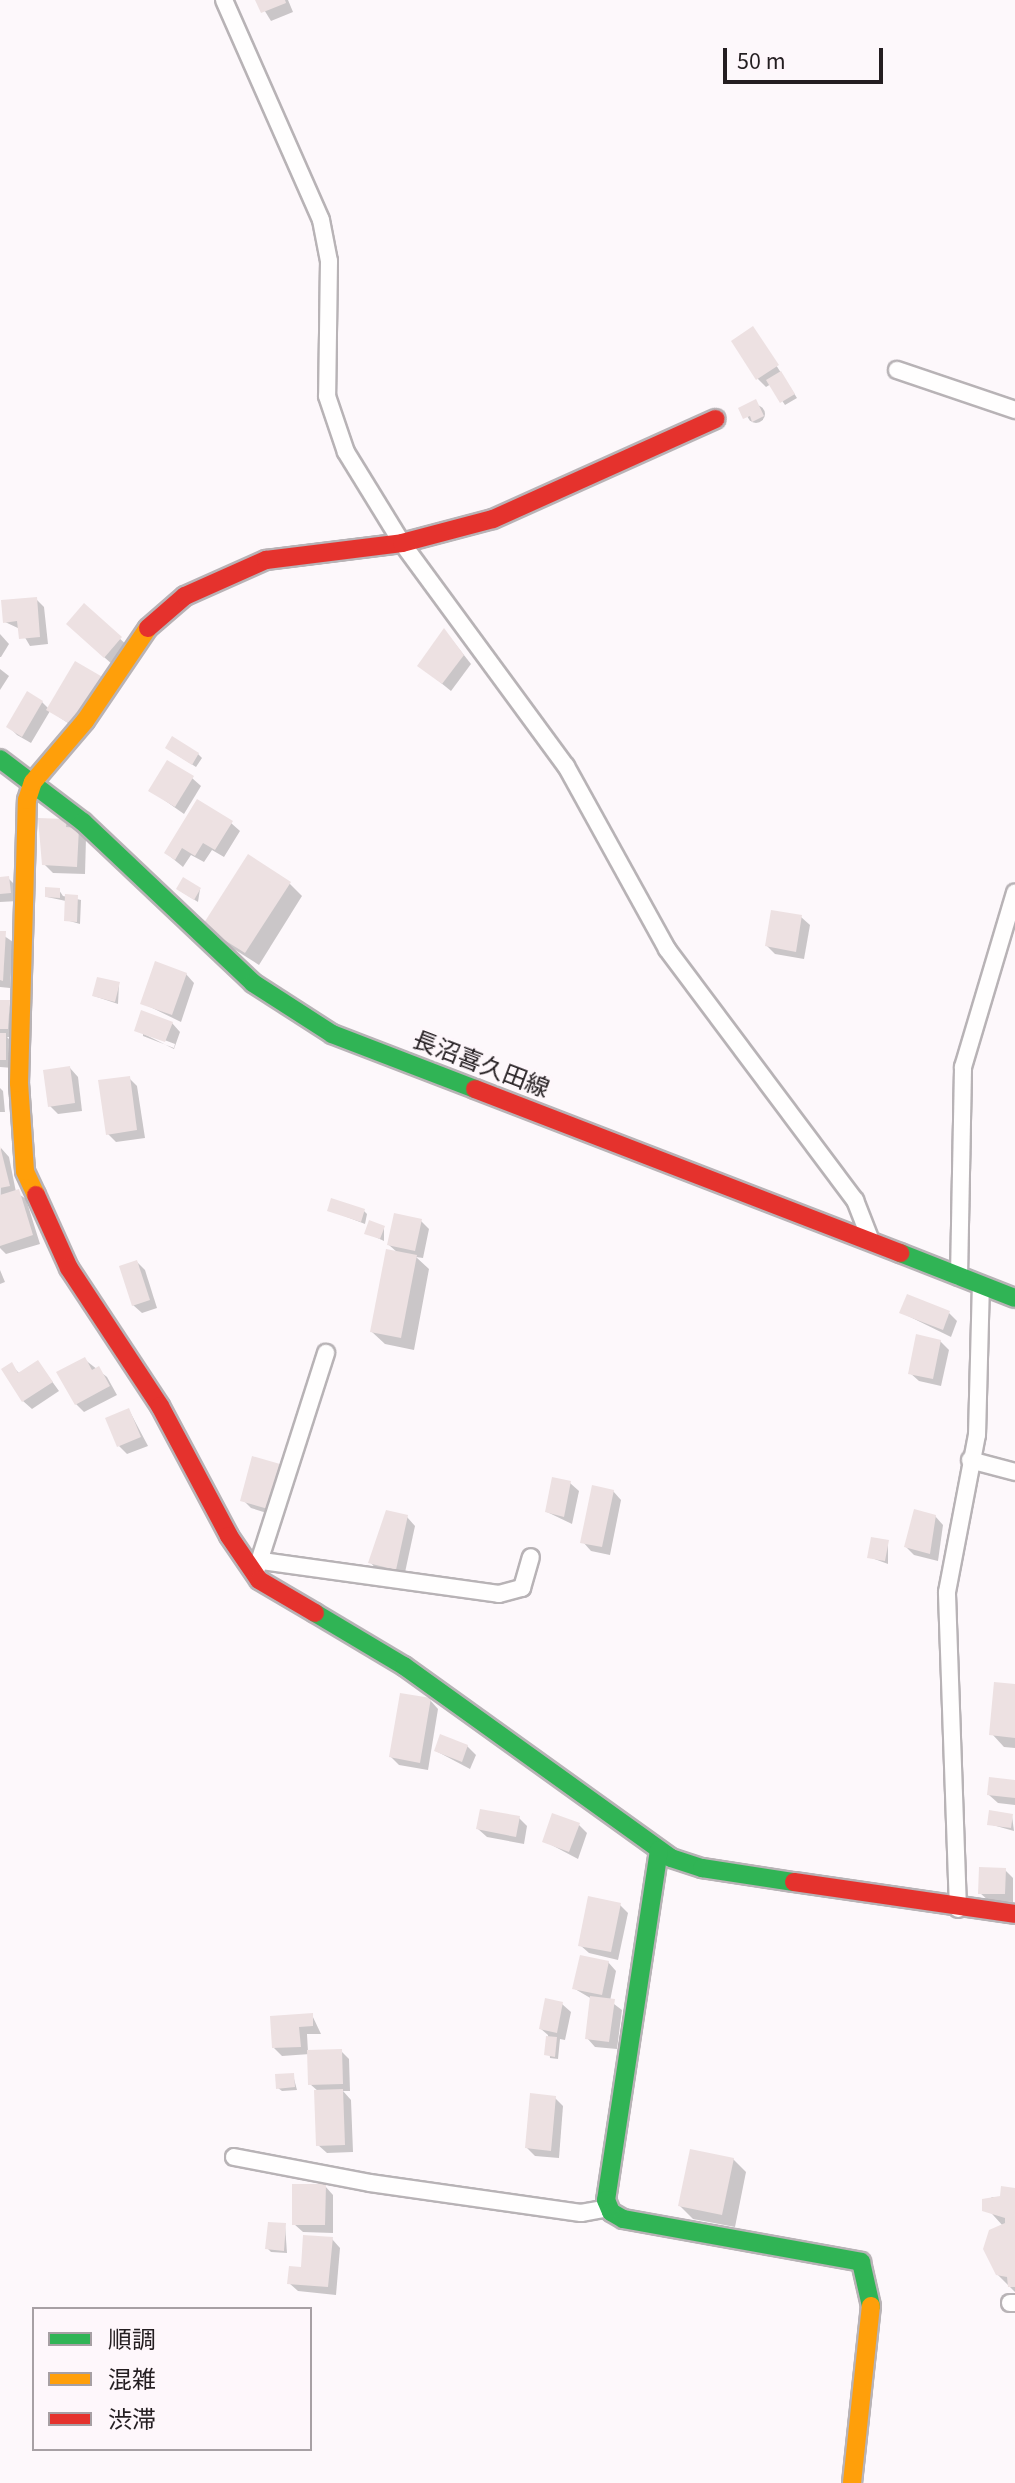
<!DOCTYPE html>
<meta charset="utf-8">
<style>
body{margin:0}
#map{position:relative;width:1015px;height:2483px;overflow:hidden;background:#fdf8fb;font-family:"Source Sans 3","Noto Sans JP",sans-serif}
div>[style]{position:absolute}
.shadow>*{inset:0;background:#0003}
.round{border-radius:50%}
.building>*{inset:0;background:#ede1e2}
.roads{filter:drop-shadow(2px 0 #b8b3b6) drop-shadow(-2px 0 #b8b3b6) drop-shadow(0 2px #b8b3b6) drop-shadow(0 -2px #b8b3b6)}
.street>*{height:16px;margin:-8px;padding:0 8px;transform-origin:8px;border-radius:8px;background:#fffefe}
.fast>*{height:18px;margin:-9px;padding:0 9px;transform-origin:9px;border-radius:9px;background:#30b455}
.slow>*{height:18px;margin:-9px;padding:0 9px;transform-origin:9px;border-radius:9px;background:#ff9f0a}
.jam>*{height:18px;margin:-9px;padding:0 9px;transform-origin:9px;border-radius:9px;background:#e5322d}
span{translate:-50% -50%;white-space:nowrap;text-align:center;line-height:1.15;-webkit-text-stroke:6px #fef7fb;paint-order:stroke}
.street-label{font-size:24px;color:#241e21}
.legend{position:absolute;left:32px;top:2307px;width:280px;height:144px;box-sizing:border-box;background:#fef7fb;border:2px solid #a7a0a4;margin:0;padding:10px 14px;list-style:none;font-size:24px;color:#241e21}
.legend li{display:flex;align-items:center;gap:16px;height:40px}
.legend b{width:40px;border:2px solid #a7a0a4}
.scale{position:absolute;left:723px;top:48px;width:160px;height:36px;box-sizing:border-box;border:4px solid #241e21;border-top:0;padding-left:10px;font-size:24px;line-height:28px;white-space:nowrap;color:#241e21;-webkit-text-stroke:6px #fef7fb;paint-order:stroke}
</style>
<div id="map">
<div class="shadow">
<i style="clip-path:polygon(258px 0,288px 0,293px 12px,271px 21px)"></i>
<i style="clip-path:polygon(753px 329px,797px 398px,785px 405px,771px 384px,766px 387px,758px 379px,733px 342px)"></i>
<i class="round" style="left:747px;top:405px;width:18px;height:18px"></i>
<i style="clip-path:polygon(36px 599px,44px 607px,48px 644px,30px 646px,20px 629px,5px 622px)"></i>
<i style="clip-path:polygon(84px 606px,129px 647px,113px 665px,76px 632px)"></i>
<i style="clip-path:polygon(445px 631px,471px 664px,451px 691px,420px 666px)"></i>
<i style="clip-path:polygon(0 634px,9px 644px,1px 657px,0 657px)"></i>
<i style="clip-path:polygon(0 669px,9px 676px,0 690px)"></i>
<i style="clip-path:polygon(42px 702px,49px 709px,86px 735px,50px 711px,31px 743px,17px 735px,9px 727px)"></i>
<i style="clip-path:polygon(171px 751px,198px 754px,202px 758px,196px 767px)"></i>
<i style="clip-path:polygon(192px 778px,201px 786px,184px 814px,150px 790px)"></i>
<i style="clip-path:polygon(66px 821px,86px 838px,85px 874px,53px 873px,44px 864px)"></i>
<i style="clip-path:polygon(231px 823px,240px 831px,224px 857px,212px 850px,204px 862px,191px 855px,183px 867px,166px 853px)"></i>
<i style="clip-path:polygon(8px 878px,17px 887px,18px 901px,0 902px,0 879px)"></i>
<i style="clip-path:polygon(289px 883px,302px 896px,259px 965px,218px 939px)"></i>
<i style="clip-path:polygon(200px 889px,198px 902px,182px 892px)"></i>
<i style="clip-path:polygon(59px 890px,63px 896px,81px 900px,80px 924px,66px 920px,66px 901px,47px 897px)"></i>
<i style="clip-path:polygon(801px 917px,810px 925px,804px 959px,775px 954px,767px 946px)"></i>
<i style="clip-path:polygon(0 933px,13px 942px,10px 988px,0 987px)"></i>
<i style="clip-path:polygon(186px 974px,194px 983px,181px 1022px,142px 1003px)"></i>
<i style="clip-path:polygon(119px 984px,118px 1004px,94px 996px)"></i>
<i style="clip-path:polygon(0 1002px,9px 1002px,16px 1037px,7px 1037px,14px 1044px,13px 1068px,0 1067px)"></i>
<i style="clip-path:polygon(evenodd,172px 1023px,180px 1032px,174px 1049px,136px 1030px,172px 1023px,143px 1032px,175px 1044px,174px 1048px,143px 1036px,143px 1032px)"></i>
<i style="clip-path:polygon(70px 1068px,78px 1077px,82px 1111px,58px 1114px,50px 1106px)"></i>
<i style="clip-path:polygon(129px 1078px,137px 1086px,145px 1138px,116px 1142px,108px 1134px)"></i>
<i style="clip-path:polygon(0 1088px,3px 1091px,5px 1112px,0 1112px)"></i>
<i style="clip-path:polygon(1px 1148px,9px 1157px,16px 1192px,26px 1199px,40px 1244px,6px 1254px,0 1248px)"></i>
<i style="clip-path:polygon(329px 1210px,364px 1211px,367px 1214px,365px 1224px)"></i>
<i style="clip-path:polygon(421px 1221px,429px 1229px,423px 1258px,416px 1257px,429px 1269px,414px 1350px,385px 1344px,372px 1332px,398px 1253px,389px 1245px)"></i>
<i style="clip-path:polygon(384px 1227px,384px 1241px,367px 1233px)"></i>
<i style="clip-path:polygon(137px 1262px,145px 1270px,157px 1308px,142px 1313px,133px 1305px)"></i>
<i style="clip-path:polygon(0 1270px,5px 1282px,0 1284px)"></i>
<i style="clip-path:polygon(902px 1313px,949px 1313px,957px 1321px,951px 1337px)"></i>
<i style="clip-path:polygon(940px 1341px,949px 1350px,941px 1386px,919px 1381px,910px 1373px)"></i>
<i style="clip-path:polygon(84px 1359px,107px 1377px,117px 1395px,84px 1412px,76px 1404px)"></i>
<i style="clip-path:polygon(38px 1362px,59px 1391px,32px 1409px,23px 1401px,11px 1365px,20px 1374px)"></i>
<i style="clip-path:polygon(129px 1410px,148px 1446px,127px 1454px,119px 1446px)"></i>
<i style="clip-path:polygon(279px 1466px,288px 1474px,276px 1516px,251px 1508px,243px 1500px)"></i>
<i style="clip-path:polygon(570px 1483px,579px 1491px,572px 1524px,547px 1512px)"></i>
<i style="clip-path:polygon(613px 1491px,621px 1500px,610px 1555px,591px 1551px,583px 1542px)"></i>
<i style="clip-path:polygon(935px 1516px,943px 1525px,938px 1561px,914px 1555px,906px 1547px)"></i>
<i style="clip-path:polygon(407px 1517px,415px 1526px,404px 1577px,378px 1571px,370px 1562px)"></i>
<i style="clip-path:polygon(888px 1542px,888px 1564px,869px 1557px)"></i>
<i style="clip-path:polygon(1015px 1686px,1015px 1748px,1004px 1747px,992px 1734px)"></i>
<i style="clip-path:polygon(430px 1700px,438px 1709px,428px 1770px,399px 1765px,391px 1757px)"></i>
<i style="clip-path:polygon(467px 1746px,476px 1755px,470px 1769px,436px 1751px)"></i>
<i style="clip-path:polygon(1015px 1782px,1015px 1805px,998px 1803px,989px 1795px)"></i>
<i style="clip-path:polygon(1012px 1816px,1014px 1831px,989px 1824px)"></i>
<i style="clip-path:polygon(519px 1818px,527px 1826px,524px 1844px,487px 1837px,478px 1829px)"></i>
<i style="clip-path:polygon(578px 1824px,587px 1833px,578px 1859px,544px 1841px)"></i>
<i style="clip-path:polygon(1005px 1870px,1013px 1878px,1013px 1902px,989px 1901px,980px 1893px)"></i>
<i style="clip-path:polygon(620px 1905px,628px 1913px,618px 1960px,589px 1953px,580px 1945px)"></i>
<i style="clip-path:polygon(608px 1962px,616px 1971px,610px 2001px,622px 2010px,617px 2049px,595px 2047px,587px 2038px,592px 1999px,575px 1989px)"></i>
<i style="clip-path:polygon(562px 2004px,571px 2012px,565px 2040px,560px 2039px,558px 2059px,550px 2058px,548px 2035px,541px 2029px)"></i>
<i style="clip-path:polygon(312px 2015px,321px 2034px,307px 2034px,308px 2052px,341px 2051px,349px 2059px,350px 2091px,343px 2091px,351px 2100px,353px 2152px,327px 2153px,318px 2145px,319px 2092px,310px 2084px,310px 2054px,282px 2056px,274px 2048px)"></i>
<i style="clip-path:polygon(293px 2075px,297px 2090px,282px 2091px,278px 2088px)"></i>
<i style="clip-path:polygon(555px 2098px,563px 2106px,559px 2158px,535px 2156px,527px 2148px)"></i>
<i style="clip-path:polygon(733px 2159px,746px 2172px,735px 2227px,693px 2219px,680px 2206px)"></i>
<i style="clip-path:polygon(325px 2186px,333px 2195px,333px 2233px,303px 2232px,294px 2224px)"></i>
<i style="clip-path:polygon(1015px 2190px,1015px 2292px,997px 2274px,1003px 2226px,984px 2205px,992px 2197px,1007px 2198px)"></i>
<i style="clip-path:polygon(285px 2225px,287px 2253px,271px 2252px,267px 2248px)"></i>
<i style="clip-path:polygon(332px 2239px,340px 2248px,336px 2295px,298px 2291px,289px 2283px)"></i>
</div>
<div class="building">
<i style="clip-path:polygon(255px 0,285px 0,286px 3px,261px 13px)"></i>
<i style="clip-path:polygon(753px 326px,779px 365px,756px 380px,731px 341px)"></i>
<i style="clip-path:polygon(781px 371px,795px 394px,780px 403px,766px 380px)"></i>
<i style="clip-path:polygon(756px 399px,764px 416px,752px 422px,750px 416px,743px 419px,738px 408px)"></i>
<i style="clip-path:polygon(37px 597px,40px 637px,19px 639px,17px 621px,3px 623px,1px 600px)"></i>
<i style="clip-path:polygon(84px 603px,122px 637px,104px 658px,66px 624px)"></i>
<i style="clip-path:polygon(444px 628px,464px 655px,442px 684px,417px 666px)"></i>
<i style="clip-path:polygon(75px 661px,106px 679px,77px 728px,46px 710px)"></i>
<i style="clip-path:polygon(27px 691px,43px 701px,22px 737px,6px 727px)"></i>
<i style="clip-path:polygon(172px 736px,199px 753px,192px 765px,165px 748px)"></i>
<i style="clip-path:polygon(167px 760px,194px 776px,175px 807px,148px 791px)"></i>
<i style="clip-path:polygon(197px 799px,233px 821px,215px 850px,203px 843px,195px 856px,182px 848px,175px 860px,164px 853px)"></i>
<i style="clip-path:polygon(38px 818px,67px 819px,66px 827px,79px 828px,77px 867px,42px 865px)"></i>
<i style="clip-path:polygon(248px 854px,291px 882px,245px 953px,202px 926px)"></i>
<i style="clip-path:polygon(9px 876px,11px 893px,0 894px,0 877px)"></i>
<i style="clip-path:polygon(183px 877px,201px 888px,194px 900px,176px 889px)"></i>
<i style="clip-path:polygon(45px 887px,60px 888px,60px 898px,45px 897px)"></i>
<i style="clip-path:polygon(65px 894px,78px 895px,77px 922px,64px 921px)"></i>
<i style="clip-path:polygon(771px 910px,802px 915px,796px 952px,765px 946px)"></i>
<i style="clip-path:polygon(0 931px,6px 931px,3px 981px,0 980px)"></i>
<i style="clip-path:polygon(155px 961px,187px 973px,172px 1015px,140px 1004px)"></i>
<i style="clip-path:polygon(97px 977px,120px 982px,115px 1002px,92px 996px)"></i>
<i style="clip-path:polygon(0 1000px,10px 1000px,8px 1029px,0 1029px)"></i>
<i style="clip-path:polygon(141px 1010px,173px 1022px,165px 1042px,134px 1031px)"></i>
<i style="clip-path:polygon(0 1033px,6px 1033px,6px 1060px,0 1060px)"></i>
<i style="clip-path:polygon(70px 1066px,75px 1103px,48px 1107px,43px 1070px)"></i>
<i style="clip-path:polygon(130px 1076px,137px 1130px,106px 1135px,98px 1080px)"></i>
<i style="clip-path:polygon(0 1146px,10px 1186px,0 1188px)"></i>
<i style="clip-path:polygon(19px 1189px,33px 1235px,0 1246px,0 1195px)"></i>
<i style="clip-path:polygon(331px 1198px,365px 1209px,361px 1222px,327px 1211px)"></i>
<i style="clip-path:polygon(394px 1213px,422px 1219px,415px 1251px,387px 1245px)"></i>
<i style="clip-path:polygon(369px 1220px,385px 1226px,380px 1239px,364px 1234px)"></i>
<i style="clip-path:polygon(386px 1249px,417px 1255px,401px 1338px,370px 1332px)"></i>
<i style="clip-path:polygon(137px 1260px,150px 1300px,132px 1306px,119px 1266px)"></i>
<i style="clip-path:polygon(907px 1294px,950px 1311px,943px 1330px,899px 1313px)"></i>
<i style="clip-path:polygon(916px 1334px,941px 1340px,933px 1379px,908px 1374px)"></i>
<i style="clip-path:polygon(85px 1357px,92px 1370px,99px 1366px,110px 1386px,75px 1405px,56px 1372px)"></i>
<i style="clip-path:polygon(38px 1360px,53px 1382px,22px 1402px,1px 1369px,12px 1362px,18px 1373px)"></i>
<i style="clip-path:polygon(129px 1408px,141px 1437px,117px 1447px,105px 1418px)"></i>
<i style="clip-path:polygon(252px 1456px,280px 1464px,268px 1509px,240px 1501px)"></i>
<i style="clip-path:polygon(552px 1477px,571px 1481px,564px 1517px,545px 1512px)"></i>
<i style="clip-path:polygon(592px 1485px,614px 1490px,602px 1547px,580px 1543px)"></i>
<i style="clip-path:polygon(914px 1509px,936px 1515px,930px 1554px,904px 1547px)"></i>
<i style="clip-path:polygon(386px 1510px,408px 1515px,396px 1570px,368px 1563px)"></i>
<i style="clip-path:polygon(871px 1537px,889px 1540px,885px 1561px,867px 1558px)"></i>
<i style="clip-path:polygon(994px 1682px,1015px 1684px,1015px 1738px,989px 1735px)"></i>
<i style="clip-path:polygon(400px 1693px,431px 1698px,420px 1763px,389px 1757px)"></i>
<i style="clip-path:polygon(440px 1734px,468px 1745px,462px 1762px,434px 1751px)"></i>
<i style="clip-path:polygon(989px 1777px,1015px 1780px,1015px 1798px,987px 1795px)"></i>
<i style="clip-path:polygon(480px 1809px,520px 1816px,516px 1837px,476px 1829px)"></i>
<i style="clip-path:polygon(989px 1810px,1013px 1814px,1011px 1828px,987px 1825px)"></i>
<i style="clip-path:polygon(552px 1813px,580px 1823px,569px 1852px,542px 1842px)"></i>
<i style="clip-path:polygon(979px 1867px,1006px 1868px,1005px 1894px,978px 1894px)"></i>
<i style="clip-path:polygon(588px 1896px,621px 1903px,611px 1952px,578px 1946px)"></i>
<i style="clip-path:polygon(580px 1955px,609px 1961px,602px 1995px,572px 1989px)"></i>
<i style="clip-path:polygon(590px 1996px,615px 1999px,609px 2042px,585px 2039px)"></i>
<i style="clip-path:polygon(545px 1998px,563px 2002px,557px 2033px,539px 2029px)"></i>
<i style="clip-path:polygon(313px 2013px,313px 2026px,299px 2027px,301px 2047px,272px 2048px,270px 2016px)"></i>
<i style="clip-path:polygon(546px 2036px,557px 2037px,555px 2057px,544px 2055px)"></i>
<i style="clip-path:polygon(342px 2049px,343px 2084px,308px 2085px,307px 2050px)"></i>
<i style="clip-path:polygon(294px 2073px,295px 2087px,276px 2089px,275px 2074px)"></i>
<i style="clip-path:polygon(343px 2089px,345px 2145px,316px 2146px,314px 2090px)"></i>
<i style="clip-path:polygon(530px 2093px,556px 2096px,551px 2151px,525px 2148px)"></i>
<i style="clip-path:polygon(690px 2149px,734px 2158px,722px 2215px,678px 2206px)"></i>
<i style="clip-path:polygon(292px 2184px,326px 2184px,325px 2225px,292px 2225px)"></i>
<i style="clip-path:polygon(1001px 2186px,1015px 2188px,1015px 2287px,1008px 2287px,1007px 2277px,996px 2275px,983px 2249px,989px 2230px,1005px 2223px,1005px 2218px,982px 2211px,982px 2199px,1000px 2196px)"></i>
<i style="clip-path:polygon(268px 2222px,286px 2223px,284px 2251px,265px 2249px)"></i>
<i style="clip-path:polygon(303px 2235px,333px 2237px,328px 2287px,287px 2284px,289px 2266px,301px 2267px)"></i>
</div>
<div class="roads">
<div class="street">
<i style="left:224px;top:0;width:240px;rotate:66.2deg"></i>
<i style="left:321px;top:220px;width:42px;rotate:79deg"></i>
<i style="left:329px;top:261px;width:135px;rotate:90.8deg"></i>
<i style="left:327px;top:396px;width:59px;rotate:71.3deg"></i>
<i style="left:346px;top:452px;width:107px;rotate:58.4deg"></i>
<i style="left:402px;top:543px;width:277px;rotate:53.7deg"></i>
<i style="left:566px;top:766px;width:209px;rotate:61.1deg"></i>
<i style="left:667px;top:949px;width:314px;rotate:53.2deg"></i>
<i style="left:855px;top:1200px;width:44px;rotate:68.7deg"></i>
<i style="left:897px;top:370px;width:125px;rotate:18.7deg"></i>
<i style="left:959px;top:1277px;width:210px;rotate:-88.9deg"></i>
<i style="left:963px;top:1067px;width:182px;rotate:-73.4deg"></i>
<i style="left:970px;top:1460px;width:47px;rotate:14.9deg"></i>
<i style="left:262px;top:1561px;width:239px;rotate:7.9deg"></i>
<i style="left:499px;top:1594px;width:24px;rotate:-15deg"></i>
<i style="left:522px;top:1588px;width:32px;rotate:-74deg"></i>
<i style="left:257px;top:1568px;width:226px;rotate:-72.2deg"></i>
<i style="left:958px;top:1909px;width:317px;rotate:-92deg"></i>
<i style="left:947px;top:1592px;width:160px;rotate:-79.2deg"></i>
<i style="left:977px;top:1435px;width:148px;rotate:-88.5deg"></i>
<i style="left:234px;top:2157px;width:138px;rotate:10.8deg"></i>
<i style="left:370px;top:2183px;width:213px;rotate:8.1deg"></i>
<i style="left:581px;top:2213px;width:29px;rotate:-10deg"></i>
<i style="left:1010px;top:2303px;width:5px"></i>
</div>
<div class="fast">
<i style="left:0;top:759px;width:104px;rotate:37.2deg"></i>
<i style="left:83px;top:822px;width:234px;rotate:43.4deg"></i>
<i style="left:253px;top:983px;width:94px;rotate:32.8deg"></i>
<i style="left:332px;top:1034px;width:153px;rotate:21deg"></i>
<i style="left:900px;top:1253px;width:123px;rotate:21.4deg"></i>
<i style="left:315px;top:1613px;width:104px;rotate:30.8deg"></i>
<i style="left:404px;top:1666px;width:329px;rotate:35.7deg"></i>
<i style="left:671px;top:1858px;width:33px;rotate:18deg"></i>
<i style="left:702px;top:1868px;width:93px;rotate:8.7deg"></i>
<i style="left:659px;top:1850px;width:354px;rotate:98.6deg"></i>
<i style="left:606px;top:2200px;width:13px;rotate:67deg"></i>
<i style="left:611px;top:2212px;width:14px;rotate:30deg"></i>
<i style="left:623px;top:2219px;width:242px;rotate:10.2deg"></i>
<i style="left:861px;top:2262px;width:45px;rotate:77.2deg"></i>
</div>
<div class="slow">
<i style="left:36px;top:1195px;width:26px;rotate:-115deg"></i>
<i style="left:25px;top:1171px;width:88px;rotate:-93.9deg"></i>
<i style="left:19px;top:1083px;width:283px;rotate:-88.4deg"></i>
<i style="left:27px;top:800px;width:19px;rotate:-72deg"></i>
<i style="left:33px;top:782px;width:80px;rotate:-49.6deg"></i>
<i style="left:85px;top:721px;width:112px;rotate:-55.9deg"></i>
<i style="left:852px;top:2483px;width:178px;rotate:-83.9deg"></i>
</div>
<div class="jam">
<i style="left:148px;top:628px;width:49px;rotate:-40.9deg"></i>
<i style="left:185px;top:596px;width:89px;rotate:-24deg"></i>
<i style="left:266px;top:560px;width:137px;rotate:-7.1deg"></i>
<i style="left:402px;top:543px;width:94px;rotate:-14.8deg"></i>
<i style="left:493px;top:519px;width:244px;rotate:-24.2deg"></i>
<i style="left:475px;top:1089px;width:456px;rotate:21.1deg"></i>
<i style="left:36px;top:1195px;width:80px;rotate:65.7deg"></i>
<i style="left:69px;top:1268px;width:165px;rotate:56.6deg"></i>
<i style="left:160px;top:1406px;width:147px;rotate:62deg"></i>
<i style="left:229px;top:1536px;width:53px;rotate:55.7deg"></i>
<i style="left:259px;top:1580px;width:65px;rotate:30.5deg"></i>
<i style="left:794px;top:1882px;width:223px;rotate:8.2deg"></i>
</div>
</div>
<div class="street-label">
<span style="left:481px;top:1065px;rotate:21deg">長沼喜久田線</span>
</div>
<ul class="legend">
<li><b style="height:10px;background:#30b455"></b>順調</li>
<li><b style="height:10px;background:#ff9f0a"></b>混雑</li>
<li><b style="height:10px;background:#e5322d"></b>渋滞</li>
</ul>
<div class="scale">50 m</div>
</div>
